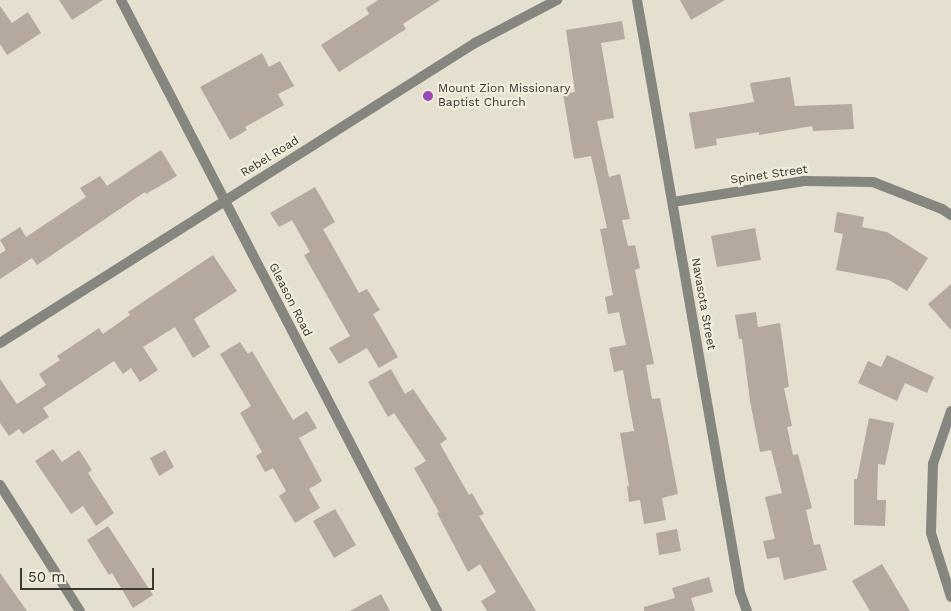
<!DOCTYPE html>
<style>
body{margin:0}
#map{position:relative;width:951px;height:611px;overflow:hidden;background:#e5dfd0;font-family:"Work Sans",sans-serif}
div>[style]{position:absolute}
.building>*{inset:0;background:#b5a89e}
.minor>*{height:10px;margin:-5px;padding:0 5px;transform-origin:5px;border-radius:5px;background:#84867f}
.dots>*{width:14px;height:14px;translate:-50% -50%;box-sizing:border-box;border:2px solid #f2ecdd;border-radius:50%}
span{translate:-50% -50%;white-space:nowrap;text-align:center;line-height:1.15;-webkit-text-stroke:4.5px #f2ecdd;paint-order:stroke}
.poi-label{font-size:12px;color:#3b3832}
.left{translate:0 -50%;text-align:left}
.street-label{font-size:12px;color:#3b3832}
.scale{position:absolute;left:20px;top:568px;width:134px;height:22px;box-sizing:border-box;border:2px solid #3b3832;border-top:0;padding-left:6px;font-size:15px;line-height:18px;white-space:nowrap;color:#3b3832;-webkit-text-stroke:4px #f2ecdd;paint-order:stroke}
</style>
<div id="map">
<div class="building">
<i style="clip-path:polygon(59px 0,103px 0,72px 20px)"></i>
<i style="clip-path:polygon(378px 0,440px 0,403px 24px,406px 29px,339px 72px,321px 45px,369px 14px,366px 8px)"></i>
<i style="clip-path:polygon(680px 0,725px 0,691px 20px)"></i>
<i style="clip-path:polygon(0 6px,12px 23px,28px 12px,41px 33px,7px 55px,0 44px)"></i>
<i style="clip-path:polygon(622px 21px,625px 39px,601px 43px,614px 118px,597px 121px,609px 177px,620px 174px,630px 219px,622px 220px,628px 246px,635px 245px,640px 268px,635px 270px,654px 364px,646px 365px,652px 399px,660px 398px,678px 494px,662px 498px,666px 520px,644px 524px,640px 500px,629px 502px,627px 486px,629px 486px,620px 433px,634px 431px,623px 370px,614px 372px,609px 348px,626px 345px,619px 312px,608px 314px,605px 297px,613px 295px,600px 229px,607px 228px,591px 156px,574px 159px,563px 94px,575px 92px,566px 30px)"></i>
<i style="clip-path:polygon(262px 53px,269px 67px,280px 61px,294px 86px,278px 94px,284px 105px,245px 127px,247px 130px,230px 140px,200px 87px)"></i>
<i style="clip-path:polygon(790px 77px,795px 106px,852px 104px,854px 129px,813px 131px,812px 126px,759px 135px,759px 132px,716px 139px,717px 145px,695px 149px,689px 113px,754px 102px,750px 83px)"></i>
<i style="clip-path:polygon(161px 150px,177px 176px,146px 194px,145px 192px,37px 265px,32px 258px,0 279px,0 254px,6px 250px,0 240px,20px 227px,26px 237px,86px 197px,80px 188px,100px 176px,107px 186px)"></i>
<i style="clip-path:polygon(315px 187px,335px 222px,323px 229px,359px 293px,367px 289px,380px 310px,373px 314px,398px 357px,379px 368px,367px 348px,339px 364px,329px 348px,350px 336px,304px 255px,310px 252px,292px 220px,279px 227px,270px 213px)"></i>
<i style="clip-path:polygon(837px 212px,864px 217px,862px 227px,887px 232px,928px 258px,907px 291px,889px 280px,836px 270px,843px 234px,834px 232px)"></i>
<i style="clip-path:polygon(755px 228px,761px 260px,717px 267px,711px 236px)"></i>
<i style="clip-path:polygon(213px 255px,237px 291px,194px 319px,210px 347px,193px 358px,175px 327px,143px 347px,158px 370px,140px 382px,131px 368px,123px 374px,114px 361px,43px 408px,49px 417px,23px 434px,19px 429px,9px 436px,0 423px,0 379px,17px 404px,46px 385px,39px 374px,60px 360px,57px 356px,99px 328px,103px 334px,130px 315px,128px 312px)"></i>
<i style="clip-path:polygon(951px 284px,951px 330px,928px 304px)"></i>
<i style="clip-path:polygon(756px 312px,758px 327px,780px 323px,789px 387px,784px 388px,792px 426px,787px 427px,793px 455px,798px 454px,812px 508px,806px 510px,814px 545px,820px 544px,827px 570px,784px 580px,779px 557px,767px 559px,763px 541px,775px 539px,765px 497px,782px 493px,771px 450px,760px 452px,750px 401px,742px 339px,739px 339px,735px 315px)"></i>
<i style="clip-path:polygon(240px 342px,248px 354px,252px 351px,293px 420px,307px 411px,317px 428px,299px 438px,322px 481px,309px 489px,320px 508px,295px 523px,279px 496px,286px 491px,273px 468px,265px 472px,256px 456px,262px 452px,240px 413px,251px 406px,220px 354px)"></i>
<i style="clip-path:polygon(887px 355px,934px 377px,927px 393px,905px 383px,897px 401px,858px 383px,868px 361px,881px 367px)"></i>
<i style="clip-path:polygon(391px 369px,405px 394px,413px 389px,447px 439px,440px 444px,469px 495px,472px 493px,484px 514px,479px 516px,536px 611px,487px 611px,481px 601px,496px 592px,480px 564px,468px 572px,437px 513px,439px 512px,414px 468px,426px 461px,394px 413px,388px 417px,368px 382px)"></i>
<i style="clip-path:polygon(869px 418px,894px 423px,885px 465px,878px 464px,877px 500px,886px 500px,885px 526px,854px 525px,854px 479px,857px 479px)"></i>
<i style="clip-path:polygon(53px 449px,62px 462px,79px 450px,92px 470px,88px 473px,114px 513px,96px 526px,83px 506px,71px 514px,35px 461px)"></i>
<i style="clip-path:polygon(165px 450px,174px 467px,159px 476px,150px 458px)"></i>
<i style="clip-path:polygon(335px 509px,356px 545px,334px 558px,313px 521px)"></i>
<i style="clip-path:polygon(108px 526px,153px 595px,133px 608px,112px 573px,109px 575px,87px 540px)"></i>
<i style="clip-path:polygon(677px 529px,681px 551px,659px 555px,656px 533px)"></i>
<i style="clip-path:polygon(882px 564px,910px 611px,870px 611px,852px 581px)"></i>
<i style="clip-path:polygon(0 573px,27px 611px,0 611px)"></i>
<i style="clip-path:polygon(709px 577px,713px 592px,691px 598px,695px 611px,644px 611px,644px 607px,675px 598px,672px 588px)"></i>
<i style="clip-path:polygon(381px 594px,390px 611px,350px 611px)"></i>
</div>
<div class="minor">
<i style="left:121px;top:0;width:688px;rotate:62.65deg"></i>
<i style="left:637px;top:0;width:601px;rotate:80.13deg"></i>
<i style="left:740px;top:592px;width:20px;rotate:70deg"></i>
<i style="left:673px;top:202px;width:133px;rotate:-9.1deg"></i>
<i style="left:804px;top:181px;width:69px;rotate:0.8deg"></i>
<i style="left:873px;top:182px;width:74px;rotate:21.4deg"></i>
<i style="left:942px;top:209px;width:11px;rotate:34deg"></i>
<i style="left:0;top:343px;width:562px;rotate:-32.28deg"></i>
<i style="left:475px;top:43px;width:93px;rotate:-27.7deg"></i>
<i style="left:951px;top:411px;width:56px;rotate:108.8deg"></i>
<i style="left:933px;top:464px;width:69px;rotate:91.7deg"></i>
<i style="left:931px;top:533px;width:67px;rotate:72.6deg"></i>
<i style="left:0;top:485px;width:149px;rotate:57.6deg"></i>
</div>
<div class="dots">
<i style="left:428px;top:96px;background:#9848b7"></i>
</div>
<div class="poi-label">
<span class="left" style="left:438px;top:96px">Mount Zion Missionary<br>Baptist Church</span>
</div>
<div class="street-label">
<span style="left:270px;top:157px;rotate:-32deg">Rebel Road</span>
<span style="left:769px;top:175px;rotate:-8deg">Spinet Street</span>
<span style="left:290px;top:300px;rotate:63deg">Gleason Road</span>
<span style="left:703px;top:304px;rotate:80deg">Navasota Street</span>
</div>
<div class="scale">50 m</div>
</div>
